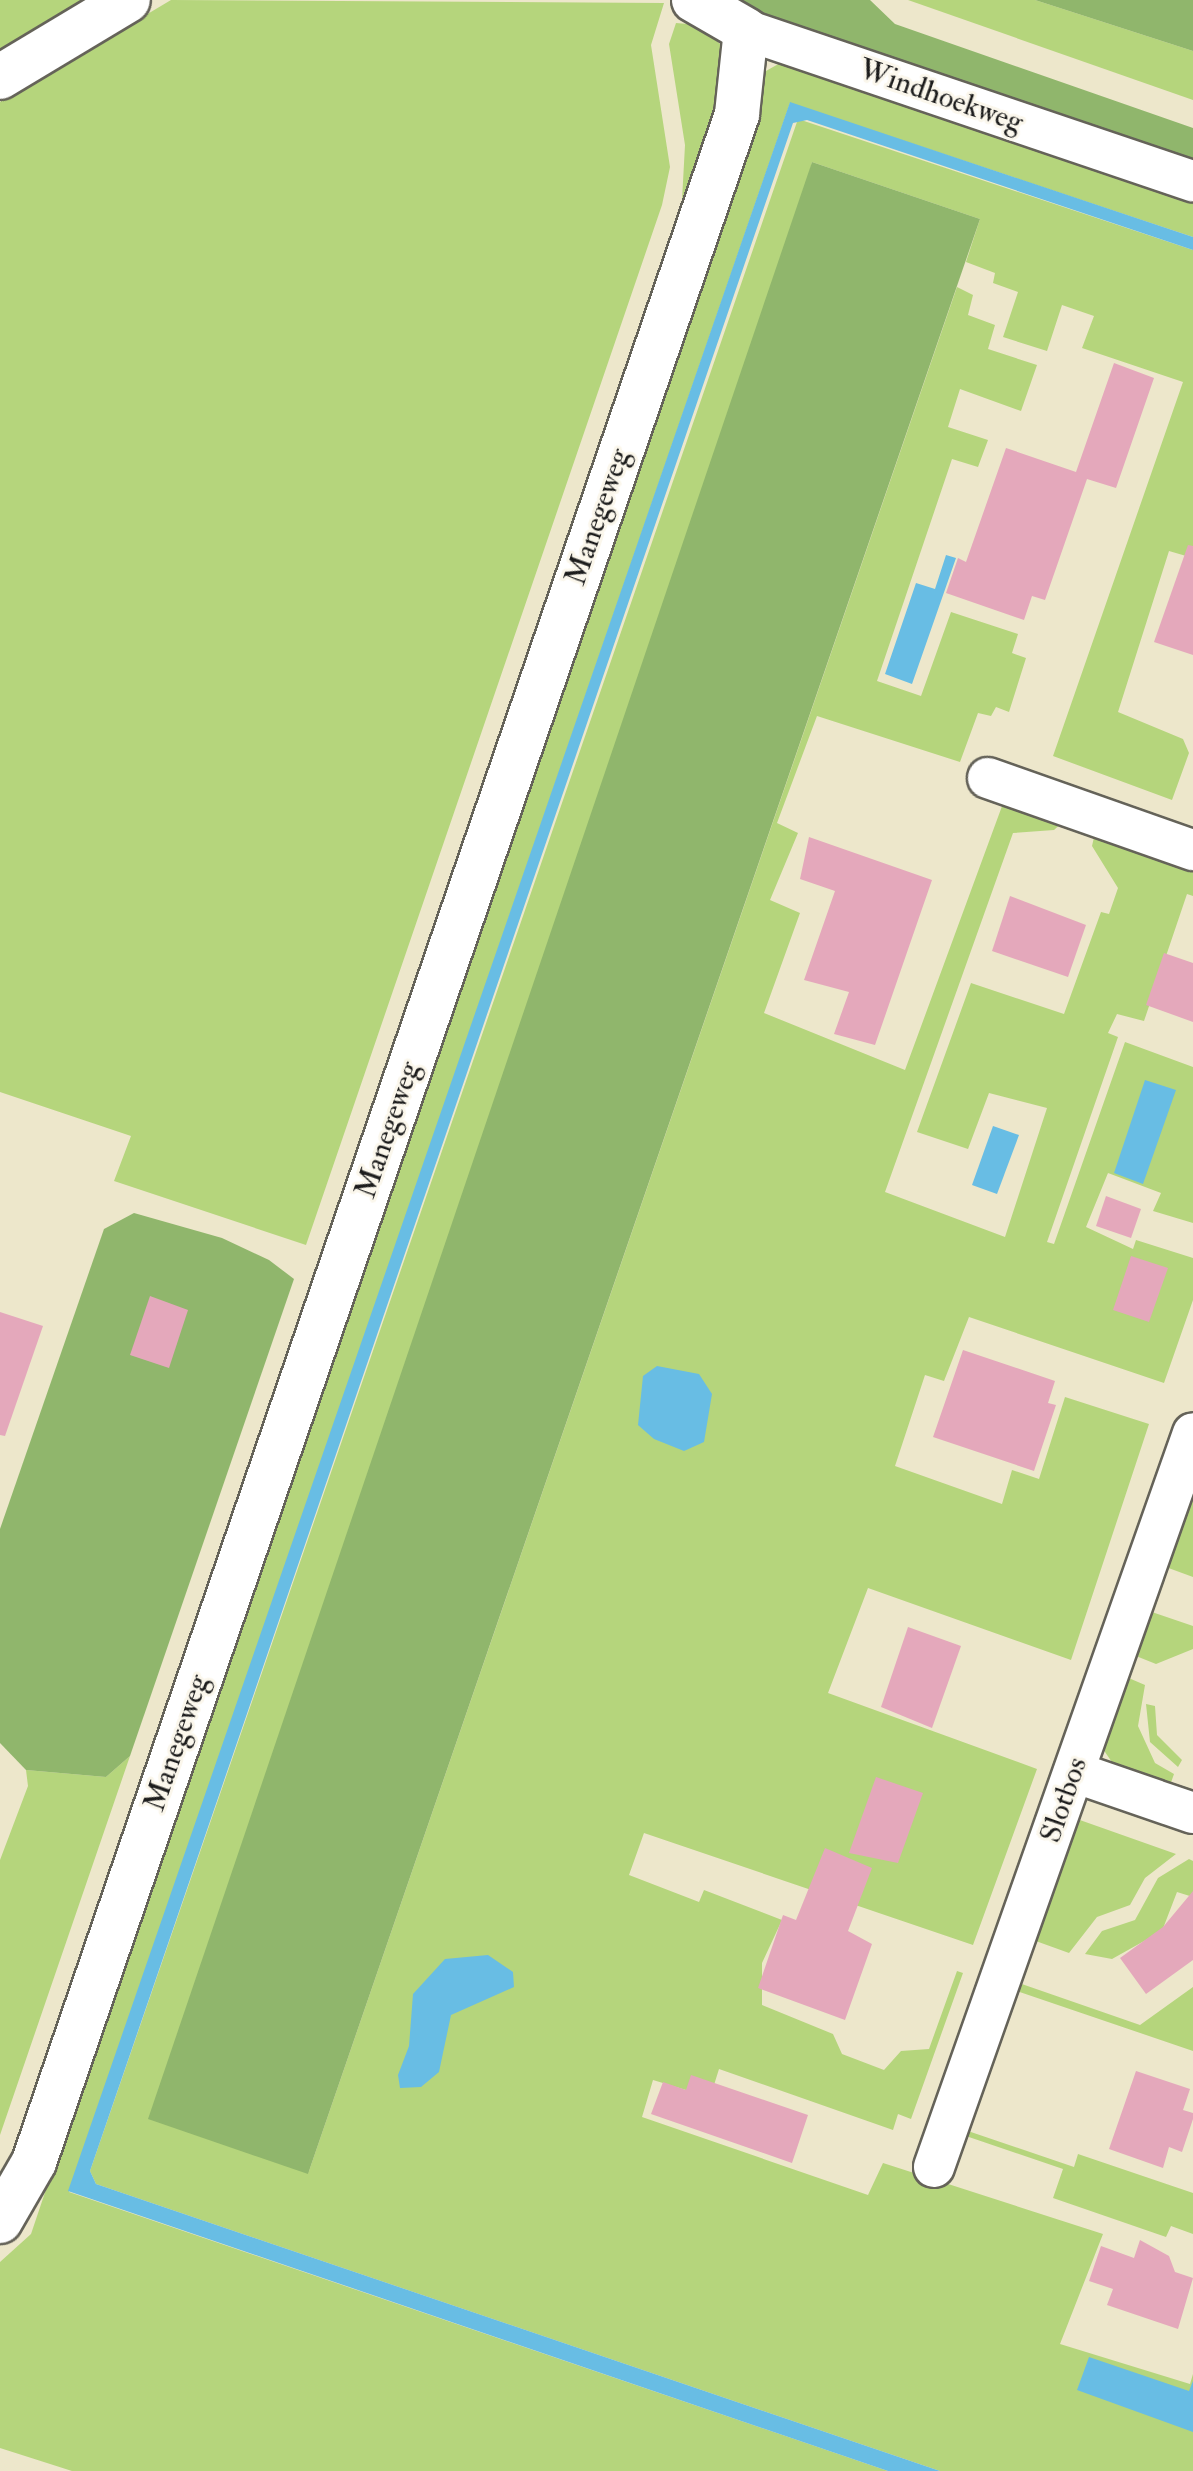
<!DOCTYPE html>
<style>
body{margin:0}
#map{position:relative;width:1193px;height:2471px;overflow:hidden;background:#ede7cb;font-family:"IM FELL Double Pica",serif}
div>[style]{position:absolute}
.green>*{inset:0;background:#b5d57c}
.forest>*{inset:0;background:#90b66c}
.water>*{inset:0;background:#68bde4}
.building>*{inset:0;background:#e4a8bb}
.roads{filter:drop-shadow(2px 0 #656359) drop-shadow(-2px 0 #656359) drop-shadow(0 2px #656359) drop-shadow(0 -2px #656359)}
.minor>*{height:40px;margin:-20px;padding:0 20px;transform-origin:20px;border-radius:20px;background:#fff}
.tertiary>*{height:44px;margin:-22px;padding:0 22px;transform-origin:22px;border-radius:22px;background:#fff}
span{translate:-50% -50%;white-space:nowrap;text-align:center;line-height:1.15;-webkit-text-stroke:6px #fbf7ec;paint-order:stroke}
.street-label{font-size:30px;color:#1c1c1c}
</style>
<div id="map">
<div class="green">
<i style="clip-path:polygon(0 0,87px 0,0 51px)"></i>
<i style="clip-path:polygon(171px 0,664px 3px,651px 45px,670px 167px,662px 205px,306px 1245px,114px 1181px,131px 1136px,0 1092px,0 102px)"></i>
<i style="clip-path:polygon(908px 0,1035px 0,1193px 51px,1193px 100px)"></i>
<i style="clip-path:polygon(676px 23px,699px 25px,720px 44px,722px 67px,718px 99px,682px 200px,685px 145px,669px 44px)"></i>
<i style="clip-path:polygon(789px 58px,1193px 197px,1193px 237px,790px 103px,69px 2192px,888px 2471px,72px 2471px,0 2448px,0 2262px,31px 2234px,759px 75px)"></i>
<i style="clip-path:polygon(798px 119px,1193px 250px,1193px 558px,1169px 551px,1118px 712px,1183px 739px,1189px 753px,1172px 800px,1053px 756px,1183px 382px,1082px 348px,1094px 316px,1062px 305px,1047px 351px,1003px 337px,1018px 292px,993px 283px,995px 273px,966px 262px,980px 219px,812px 162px,308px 2174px,957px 287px,973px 295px,968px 315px,995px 325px,988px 349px,1037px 365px,1021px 411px,960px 389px,948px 427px,988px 440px,978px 467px,952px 459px,877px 681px,921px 696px,951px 612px,1018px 634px,1012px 653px,1026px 658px,1009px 712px,996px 707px,991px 716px,978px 713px,960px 762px,817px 716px,777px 823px,798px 833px,770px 900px,800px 913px,764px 1013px,905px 1070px,1005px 798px,1065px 820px,1054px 830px,1013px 833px,885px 1192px,1005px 1237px,1047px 1108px,989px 1093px,968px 1149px,917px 1132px,971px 983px,1064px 1014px,1101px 912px,1109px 914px,1118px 888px,1092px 846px,1095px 833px,1193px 864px,1193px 896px,1187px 894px,1144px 1021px,1117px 1014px,1108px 1033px,1118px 1037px,1047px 1242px,1054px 1244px,1125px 1042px,1193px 1067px,1193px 1223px,1153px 1211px,1161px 1193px,1108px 1173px,1086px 1227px,1133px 1249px,1136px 1240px,1193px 1258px,1193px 1300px,1164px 1383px,969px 1317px,944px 1381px,925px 1375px,895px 1466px,1002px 1504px,1012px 1470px,1039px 1479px,1065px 1397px,1149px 1424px,1071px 1660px,868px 1588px,828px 1693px,1037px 1769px,973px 1945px,644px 1833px,629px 1875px,699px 1902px,704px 1890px,782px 1920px,762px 1963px,762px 2005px,833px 2034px,842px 2054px,884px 2070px,901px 2051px,929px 2049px,957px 1971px,963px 1973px,911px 2119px,898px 2114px,893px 2130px,719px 2069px,714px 2085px,686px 2090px,653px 2080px,642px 2117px,868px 2195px,883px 2163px,1103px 2234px,1060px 2344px,1190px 2384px,1193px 2374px,1193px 2471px,940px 2471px,96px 2184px,90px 2171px)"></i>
<i style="clip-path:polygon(1193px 1483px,1193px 1577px,1163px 1566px)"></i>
<i style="clip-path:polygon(1146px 1610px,1193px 1626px,1193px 1649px,1156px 1664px,1131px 1654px)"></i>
<i style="clip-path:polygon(1124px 1676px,1145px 1685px,1138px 1726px,1155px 1763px,1174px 1774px,1168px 1791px,1120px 1774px,1103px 1749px)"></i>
<i style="clip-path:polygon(1146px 1704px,1155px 1706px,1157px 1735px,1182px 1760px,1178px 1767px,1150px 1742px)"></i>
<i style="clip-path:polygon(130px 1756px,0 2135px,0 1860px,28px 1786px,26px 1770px,106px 1777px)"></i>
<i style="clip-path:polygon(1077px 1819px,1176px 1854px,1145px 1878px,1130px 1905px,1097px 1917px,1069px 1953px,1033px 1940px)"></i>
<i style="clip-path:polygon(1189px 1859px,1193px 1861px,1193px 1897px,1177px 1892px,1162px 1931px,1112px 1959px,1085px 1954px,1102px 1931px,1135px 1920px,1158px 1878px)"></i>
<i style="clip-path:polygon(1016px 1982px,1140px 2025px,1193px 1987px,1193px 2051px,1014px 1990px)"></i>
<i style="clip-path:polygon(965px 2130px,1074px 2167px,1078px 2154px,1193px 2193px,1193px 2234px,1171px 2226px,1166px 2237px,1053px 2198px,1063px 2169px,963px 2135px)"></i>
</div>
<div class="forest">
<i style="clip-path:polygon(742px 0,870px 0,895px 24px,1193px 128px,1193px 164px,795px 32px)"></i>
<i style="clip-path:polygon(1035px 0,1193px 0,1193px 51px)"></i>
<i style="clip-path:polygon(812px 162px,980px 219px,308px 2174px,148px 2119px)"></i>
<i style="clip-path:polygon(134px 1213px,222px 1238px,269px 1260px,294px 1279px,130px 1756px,106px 1777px,26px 1770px,0 1743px,0 1529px,104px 1229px)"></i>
</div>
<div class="water">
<i style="clip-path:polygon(790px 102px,1193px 237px,1193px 250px,807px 120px,793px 123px,90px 2171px,96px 2184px,940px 2471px,888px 2471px,68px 2191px)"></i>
<i style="clip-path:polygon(946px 555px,956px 558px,912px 684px,885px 674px,916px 583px,935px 589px)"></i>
<i style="clip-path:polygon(1145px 1080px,1176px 1090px,1143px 1184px,1114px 1173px)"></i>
<i style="clip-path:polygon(993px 1126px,1019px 1135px,997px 1194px,972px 1185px)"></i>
<i style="clip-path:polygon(657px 1366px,699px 1374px,712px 1394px,704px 1442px,684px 1451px,654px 1439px,638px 1425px,643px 1376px)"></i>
<i style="clip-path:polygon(488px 1955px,513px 1972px,514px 1987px,451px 2015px,439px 2072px,421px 2087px,400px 2088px,398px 2075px,409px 2046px,413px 1994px,445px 1959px)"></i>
<i style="clip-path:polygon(1089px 2357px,1189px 2391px,1193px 2381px,1193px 2432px,1077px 2390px)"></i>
</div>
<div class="building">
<i style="clip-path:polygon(1114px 363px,1154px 378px,1116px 488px,1087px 479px,1045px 600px,1032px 596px,1024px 620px,946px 593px,958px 558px,966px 562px,1006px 448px,1076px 472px)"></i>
<i style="clip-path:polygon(1188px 545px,1193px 546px,1193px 655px,1154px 642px)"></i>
<i style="clip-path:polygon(809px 837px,932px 880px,875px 1045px,834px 1034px,849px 992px,804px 980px,835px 891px,800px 879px)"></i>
<i style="clip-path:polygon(1010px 896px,1086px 925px,1068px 977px,992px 951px)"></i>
<i style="clip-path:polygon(1164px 953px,1193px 963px,1193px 1022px,1146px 1005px)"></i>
<i style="clip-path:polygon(1106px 1196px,1141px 1209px,1131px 1238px,1096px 1226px)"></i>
<i style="clip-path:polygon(1131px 1256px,1168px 1268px,1149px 1322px,1113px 1310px)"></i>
<i style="clip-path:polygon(150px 1296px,188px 1310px,169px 1368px,130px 1355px)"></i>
<i style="clip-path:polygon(0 1312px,43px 1326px,5px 1436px,0 1435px)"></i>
<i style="clip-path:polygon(963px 1350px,1055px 1381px,1048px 1403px,1056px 1405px,1034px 1471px,933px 1437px)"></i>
<i style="clip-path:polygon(908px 1627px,961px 1646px,932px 1728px,881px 1707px)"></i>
<i style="clip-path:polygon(876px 1777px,923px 1793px,898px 1863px,849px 1853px)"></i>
<i style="clip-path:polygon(825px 1848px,872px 1868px,848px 1931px,872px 1944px,845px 2020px,758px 1988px,783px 1915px,796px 1920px)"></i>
<i style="clip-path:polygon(1193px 1891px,1193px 1960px,1146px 1994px,1120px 1958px,1163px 1927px)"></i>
<i style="clip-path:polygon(1136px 2071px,1190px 2089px,1183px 2110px,1193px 2113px,1193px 2119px,1182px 2152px,1169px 2147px,1163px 2168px,1109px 2149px)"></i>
<i style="clip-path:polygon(691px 2075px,808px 2115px,792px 2163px,651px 2114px,663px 2082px,686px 2090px)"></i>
<i style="clip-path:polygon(1140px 2240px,1169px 2256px,1175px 2272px,1193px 2278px,1178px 2329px,1107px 2305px,1113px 2289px,1089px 2281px,1101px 2246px,1134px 2258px)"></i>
</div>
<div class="roads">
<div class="minor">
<i style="left:746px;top:30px;width:472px;rotate:18.7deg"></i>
<i style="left:988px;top:778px;width:217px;rotate:19.4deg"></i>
<i style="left:1074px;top:1772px;width:126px;rotate:19deg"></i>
<i style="left:934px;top:2167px;width:778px;rotate:-70.56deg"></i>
</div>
<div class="tertiary">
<i style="left:0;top:77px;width:149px;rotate:-31deg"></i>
<i style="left:0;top:2221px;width:68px;rotate:-60deg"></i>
<i style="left:34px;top:2162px;width:2165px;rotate:-71.05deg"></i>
<i style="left:737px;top:114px;width:84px;rotate:-83.9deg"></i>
<i style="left:746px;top:30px;width:60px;rotate:-150deg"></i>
</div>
</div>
<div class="street-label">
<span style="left:941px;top:96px;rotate:19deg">Windhoekweg</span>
<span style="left:598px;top:517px;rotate:-71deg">Manegeweg</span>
<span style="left:388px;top:1130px;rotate:-71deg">Manegeweg</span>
<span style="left:177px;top:1743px;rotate:-71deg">Manegeweg</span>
<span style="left:1064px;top:1800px;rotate:-71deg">Slotbos</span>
</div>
</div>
